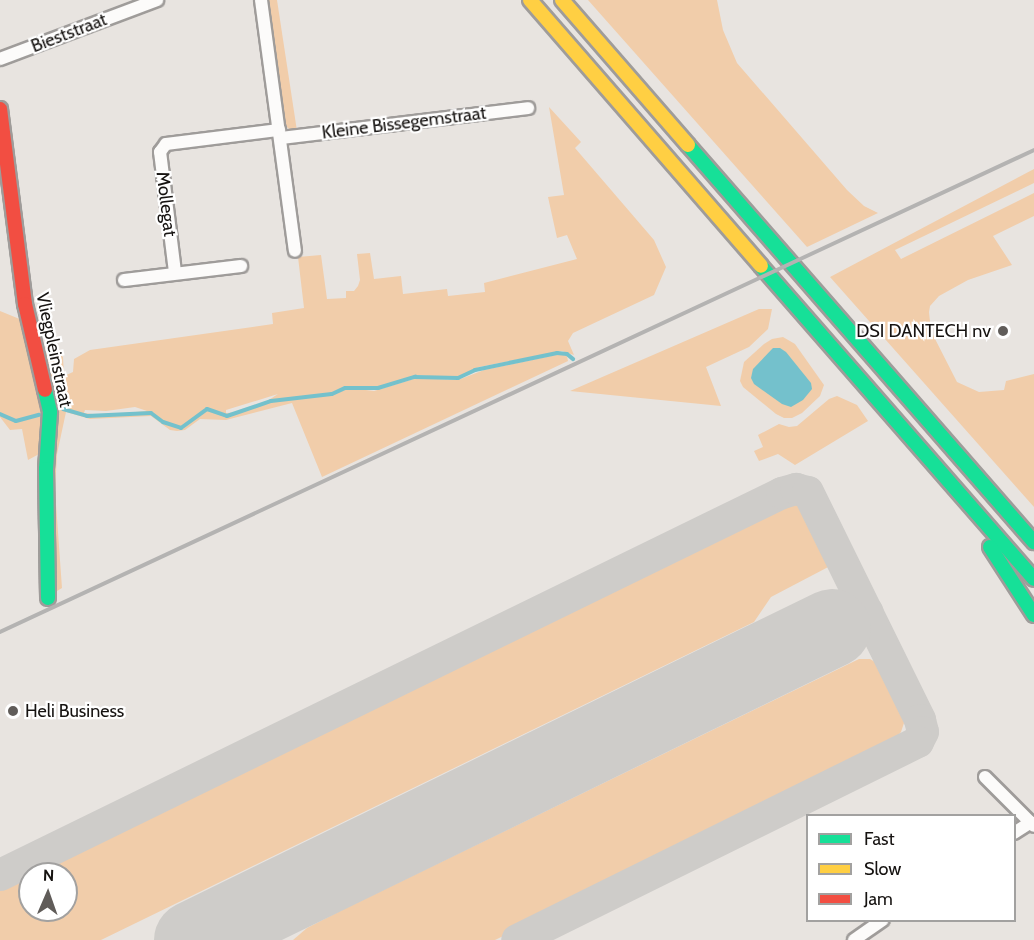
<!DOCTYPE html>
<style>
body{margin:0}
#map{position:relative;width:1034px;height:940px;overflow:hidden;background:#e8e4e0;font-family:Cabin,sans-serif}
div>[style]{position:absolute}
.green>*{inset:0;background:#f1cdaa}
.water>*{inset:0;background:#74c1cc}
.stream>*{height:4px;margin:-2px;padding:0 2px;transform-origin:2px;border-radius:2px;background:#74c1cc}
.taxiway>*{height:32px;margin:-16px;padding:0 16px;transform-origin:16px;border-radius:16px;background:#ceccc9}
.runway>*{height:78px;margin:-39px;padding:0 39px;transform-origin:39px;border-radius:39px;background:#ceccc9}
.roads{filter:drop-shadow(2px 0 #9f9c9a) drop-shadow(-2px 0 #9f9c9a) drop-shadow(0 2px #9f9c9a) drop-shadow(0 -2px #9f9c9a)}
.street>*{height:12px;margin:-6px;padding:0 6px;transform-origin:6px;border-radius:6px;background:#fcfbfa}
.fast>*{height:14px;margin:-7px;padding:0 7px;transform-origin:7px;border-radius:7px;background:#16e098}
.slow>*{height:14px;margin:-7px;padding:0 7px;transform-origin:7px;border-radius:7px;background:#ffcf43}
.jam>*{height:14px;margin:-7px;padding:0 7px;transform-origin:7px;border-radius:7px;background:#f24e42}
.rail>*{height:4px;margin:-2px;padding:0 2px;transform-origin:2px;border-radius:2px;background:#b4b3b2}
.dots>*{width:16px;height:16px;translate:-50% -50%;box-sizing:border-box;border:3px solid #fff;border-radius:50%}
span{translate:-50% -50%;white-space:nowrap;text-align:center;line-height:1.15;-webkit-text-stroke:4.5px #fff;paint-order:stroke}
.street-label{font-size:18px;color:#161311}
.poi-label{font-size:18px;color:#161311}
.right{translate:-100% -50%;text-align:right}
.left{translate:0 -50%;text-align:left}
.legend{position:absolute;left:806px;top:814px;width:210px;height:108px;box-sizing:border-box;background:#fff;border:2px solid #a2a1a0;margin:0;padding:8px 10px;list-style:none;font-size:18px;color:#161311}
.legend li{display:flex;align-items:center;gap:12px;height:30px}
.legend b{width:30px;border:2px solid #a2a1a0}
.north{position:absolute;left:18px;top:862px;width:60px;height:60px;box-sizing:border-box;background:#fff;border:2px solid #a2a1a0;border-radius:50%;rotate:2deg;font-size:16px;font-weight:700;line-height:24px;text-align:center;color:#161311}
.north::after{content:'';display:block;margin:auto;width:21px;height:27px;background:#605c59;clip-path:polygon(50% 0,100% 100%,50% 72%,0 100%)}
</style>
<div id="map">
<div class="green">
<i style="clip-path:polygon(267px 0,277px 0,297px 131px,291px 131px,283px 123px)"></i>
<i style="clip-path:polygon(588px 0,717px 0,723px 30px,737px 63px,847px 190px,864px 206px,878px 213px,807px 247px)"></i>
<i style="clip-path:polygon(evenodd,549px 107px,581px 142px,575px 148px,654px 240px,666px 267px,654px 295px,573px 333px,568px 341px,574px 355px,562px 351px,479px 367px,455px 378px,417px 375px,378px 387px,343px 386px,343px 391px,349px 388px,374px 391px,417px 378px,458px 380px,484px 370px,561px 354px,567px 356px,568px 361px,322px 477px,292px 403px,226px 420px,200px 419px,185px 430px,177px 431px,170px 430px,151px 416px,90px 419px,66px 412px,57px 454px,55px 490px,62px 588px,57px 591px,52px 587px,43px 353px,57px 352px,63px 357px,64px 376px,73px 372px,74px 359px,90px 350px,273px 324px,272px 313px,304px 308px,298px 257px,321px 255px,327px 299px,346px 298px,346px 291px,354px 291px,358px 286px,360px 280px,357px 254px,370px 253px,374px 279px,401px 276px,403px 294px,447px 289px,448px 296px,485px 292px,484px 283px,577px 259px,567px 235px,557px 238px,548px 197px,564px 195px,549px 107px,278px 394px,261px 405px,242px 412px,226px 413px,226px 410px,278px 394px,549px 107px,135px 407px,147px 411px,101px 415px,84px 413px,85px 410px,106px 411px,135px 407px)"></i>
<i style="clip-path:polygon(1034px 169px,1034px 183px,895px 250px,901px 259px,1034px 193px,1034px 216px,993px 236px,1012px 265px,968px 280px,939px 296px,930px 306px,929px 312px,931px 331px,957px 382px,979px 392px,1004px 390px,1006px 381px,1034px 374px,1034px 507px,830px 277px)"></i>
<i style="clip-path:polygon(759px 309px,772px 309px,768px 329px,749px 347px,706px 367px,721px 406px,570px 391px)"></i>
<i style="clip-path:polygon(0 311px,22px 320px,45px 409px,41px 453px,28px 460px,22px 429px,10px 430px,0 417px)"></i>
<i style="clip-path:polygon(783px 337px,795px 344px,824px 385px,820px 396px,802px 413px,792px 418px,784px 418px,776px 414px,743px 387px,740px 381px,744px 362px,764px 344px,772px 339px)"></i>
<i style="clip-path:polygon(837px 396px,857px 405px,868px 421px,795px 465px,778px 454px,759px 461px,754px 451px,763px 447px,758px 435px,779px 424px,789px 427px,797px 426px,829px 399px)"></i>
<i style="clip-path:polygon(evenodd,782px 504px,798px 504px,805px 509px,832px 565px,771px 597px,754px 622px,101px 940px,0 940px,0 886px,782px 504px,30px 874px,66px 874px,66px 910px,30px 910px,30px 874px)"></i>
<i style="clip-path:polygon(859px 659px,870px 659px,880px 665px,902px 708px,904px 723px,901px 732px,886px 749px,495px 940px,293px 940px,307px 928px,344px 909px)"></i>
</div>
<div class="water">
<i style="clip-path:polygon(773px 348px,780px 348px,786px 352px,811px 383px,812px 389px,803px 400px,791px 407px,782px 404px,754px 384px,751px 378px,753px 369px)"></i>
</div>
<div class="stream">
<i style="left:63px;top:409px;width:25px;rotate:16deg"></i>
<i style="left:87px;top:416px;width:64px;rotate:-2.7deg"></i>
<i style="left:151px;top:413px;width:15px;rotate:37deg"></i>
<i style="left:163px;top:422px;width:19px;rotate:18deg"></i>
<i style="left:181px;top:428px;width:32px;rotate:-36deg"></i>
<i style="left:207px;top:409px;width:21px;rotate:19deg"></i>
<i style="left:227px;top:416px;width:46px;rotate:-18.8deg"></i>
<i style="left:271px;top:401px;width:61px;rotate:-6.5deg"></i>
<i style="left:332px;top:394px;width:14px;rotate:-25deg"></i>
<i style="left:345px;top:388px;width:33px"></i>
<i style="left:378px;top:388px;width:39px;rotate:-17deg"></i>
<i style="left:415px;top:377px;width:43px;rotate:1.3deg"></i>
<i style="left:458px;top:378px;width:19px;rotate:-25deg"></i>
<i style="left:475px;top:370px;width:84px;rotate:-11.7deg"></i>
<i style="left:557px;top:353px;width:10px;rotate:6deg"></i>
<i style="left:567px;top:354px;width:8px;rotate:40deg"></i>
<i style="left:0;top:414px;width:17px;rotate:24deg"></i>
<i style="left:16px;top:421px;width:24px;rotate:-15deg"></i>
</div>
<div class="taxiway">
<i style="left:832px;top:628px;width:39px;rotate:-24deg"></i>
<i style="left:0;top:875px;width:870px;rotate:-26.04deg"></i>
<i style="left:782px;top:493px;width:15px;rotate:-16deg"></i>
<i style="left:796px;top:489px;width:12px;rotate:14deg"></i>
<i style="left:808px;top:492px;width:254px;rotate:63.8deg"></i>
<i style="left:920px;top:720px;width:12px;rotate:76deg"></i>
<i style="left:923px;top:732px;width:11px;rotate:117deg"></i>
<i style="left:918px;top:742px;width:447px;rotate:153.7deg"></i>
<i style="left:229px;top:922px;width:20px;rotate:63deg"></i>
</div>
<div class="runway">
<i style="left:193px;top:940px;width:711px;rotate:-26.02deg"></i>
</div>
<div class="roads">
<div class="street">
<i style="left:261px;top:0;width:253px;rotate:82.3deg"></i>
<i style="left:0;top:59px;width:168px;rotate:-20.6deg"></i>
<i style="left:281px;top:138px;width:249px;rotate:-6.9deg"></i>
<i style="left:175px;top:272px;width:121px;rotate:-97.1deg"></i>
<i style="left:160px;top:152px;width:10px;rotate:-53deg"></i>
<i style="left:166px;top:144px;width:114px;rotate:-7.1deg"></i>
<i style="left:124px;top:280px;width:118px;rotate:-6.8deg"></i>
<i style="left:985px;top:777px;width:69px;rotate:45deg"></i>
<i style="left:1014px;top:833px;width:20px;rotate:-33deg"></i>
<i style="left:854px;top:940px;width:35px;rotate:-35deg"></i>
</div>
<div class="fast">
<i style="left:688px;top:145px;width:527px;rotate:48.93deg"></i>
<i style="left:761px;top:266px;width:415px;rotate:48.9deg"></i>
<i style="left:45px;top:390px;width:23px;rotate:77deg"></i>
<i style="left:50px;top:412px;width:57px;rotate:94deg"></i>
<i style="left:46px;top:469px;width:129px;rotate:89.1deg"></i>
<i style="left:990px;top:547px;width:81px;rotate:57.1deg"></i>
</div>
<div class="slow">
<i style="left:530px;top:0;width:352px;rotate:49deg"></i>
<i style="left:562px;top:0;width:192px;rotate:49deg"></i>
</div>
<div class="jam">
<i style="left:0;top:109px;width:197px;rotate:82.7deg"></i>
<i style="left:25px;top:304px;width:88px;rotate:76.9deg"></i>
</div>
</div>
<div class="rail">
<i style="left:0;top:632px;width:1141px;rotate:-24.99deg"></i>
</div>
<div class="dots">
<i style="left:1003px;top:331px;background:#605c59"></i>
<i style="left:13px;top:711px;background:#605c59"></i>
</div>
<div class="street-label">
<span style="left:69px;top:33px;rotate:-21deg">Bieststraat</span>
<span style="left:404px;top:123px;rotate:-7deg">Kleine Bissegemstraat</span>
<span style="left:166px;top:204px;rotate:83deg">Mollegat</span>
<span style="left:54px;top:350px;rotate:78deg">Vliegpleinstraat</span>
</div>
<div class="poi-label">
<span class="right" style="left:991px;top:331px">DSI DANTECH nv</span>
<span class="left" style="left:25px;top:711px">Heli Business</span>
</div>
<ul class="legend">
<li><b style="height:8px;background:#16e098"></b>Fast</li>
<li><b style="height:8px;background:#ffcf43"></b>Slow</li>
<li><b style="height:8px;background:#f24e42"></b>Jam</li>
</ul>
<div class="north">N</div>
</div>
